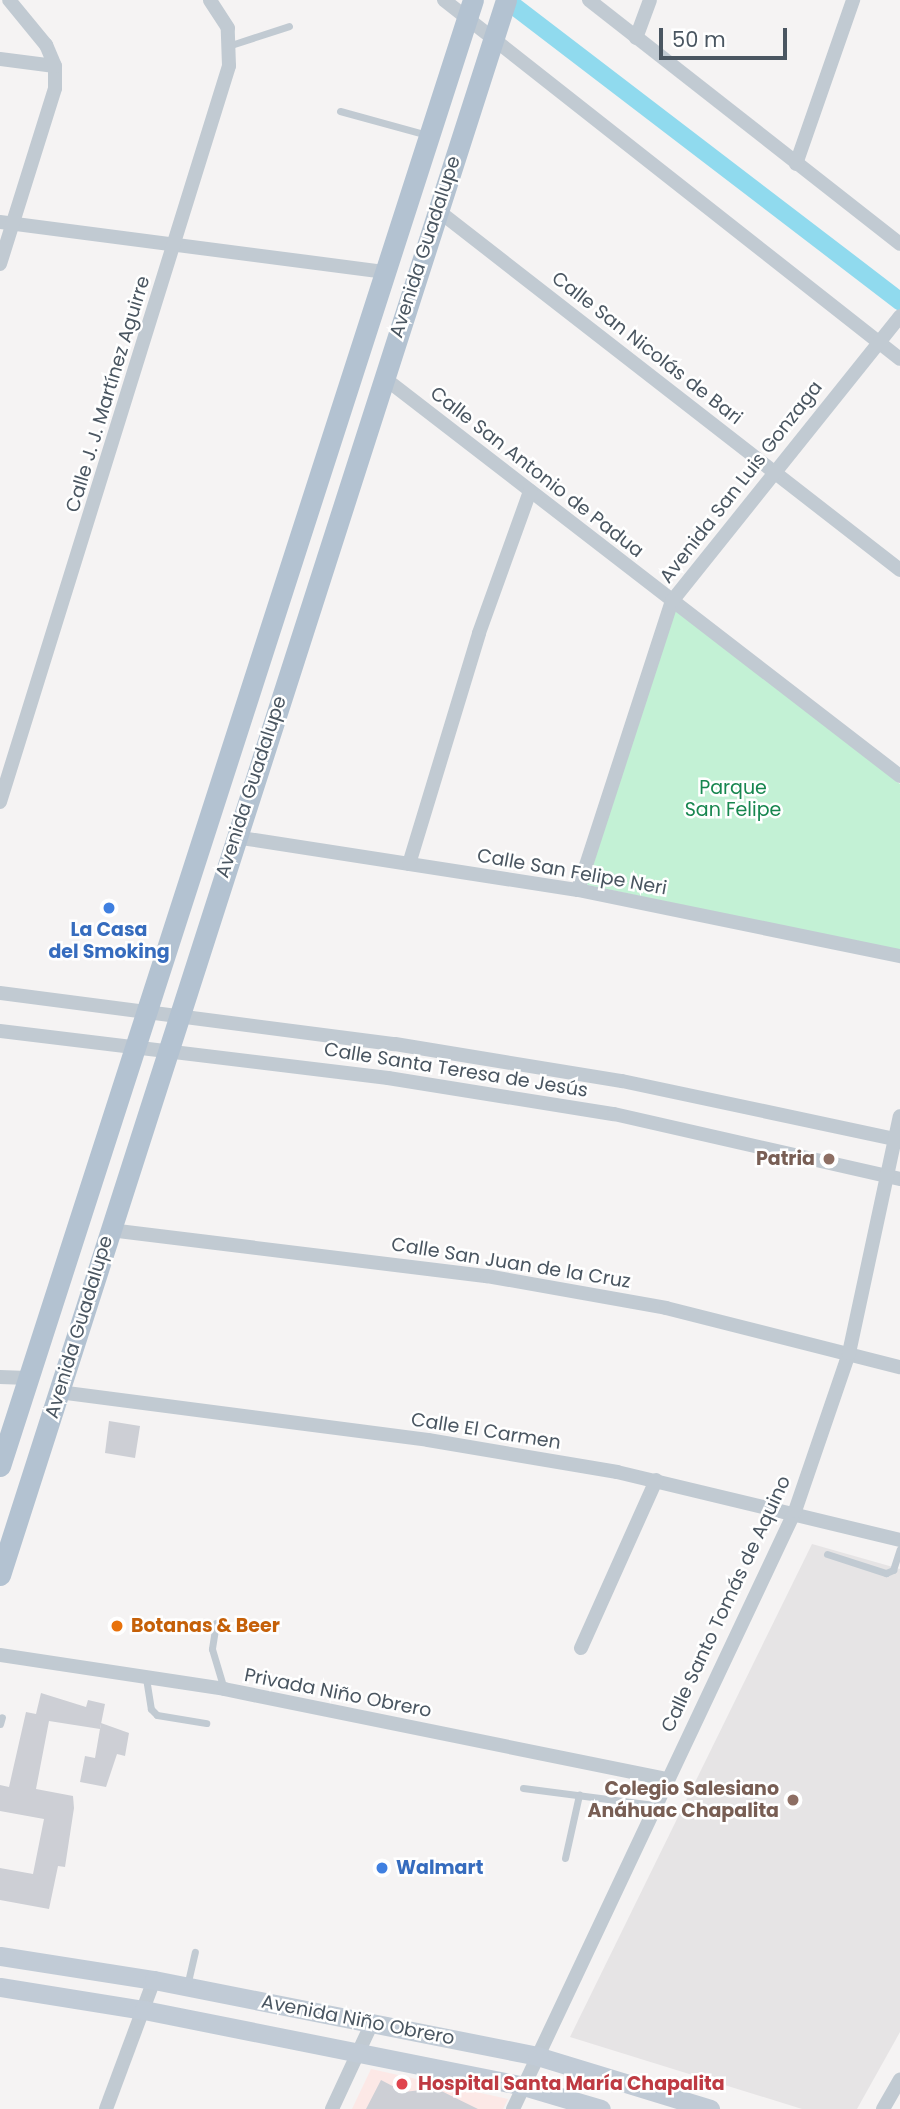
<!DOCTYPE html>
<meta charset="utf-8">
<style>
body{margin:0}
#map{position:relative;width:900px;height:2109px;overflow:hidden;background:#f5f3f3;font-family:Poppins,sans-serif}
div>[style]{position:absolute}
.education>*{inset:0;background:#e6e4e5}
.medical>*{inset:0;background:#fce8e6}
.green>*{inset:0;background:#c3f1d5}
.canal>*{height:18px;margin:-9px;padding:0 9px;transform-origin:9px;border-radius:9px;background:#90daee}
.building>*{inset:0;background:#cdcfd5}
.service>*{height:7px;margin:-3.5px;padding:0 3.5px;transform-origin:3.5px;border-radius:3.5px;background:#c1cad2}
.minor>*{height:14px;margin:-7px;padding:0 7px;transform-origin:7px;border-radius:7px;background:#c1cad2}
.secondary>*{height:19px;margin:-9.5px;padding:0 9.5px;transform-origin:9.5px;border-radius:9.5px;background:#c1cbd6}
.primary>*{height:21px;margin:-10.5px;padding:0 10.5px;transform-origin:10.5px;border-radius:10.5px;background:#b3c2d1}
.dots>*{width:19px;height:19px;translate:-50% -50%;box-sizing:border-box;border:4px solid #fff;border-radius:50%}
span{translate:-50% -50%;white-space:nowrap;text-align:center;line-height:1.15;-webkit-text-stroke:5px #fff;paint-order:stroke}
.street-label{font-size:19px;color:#4a5661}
.park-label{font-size:19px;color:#17864f}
.shop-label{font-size:19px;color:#366cbe;font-weight:700}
.left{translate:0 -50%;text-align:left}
.education-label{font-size:19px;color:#785e54;font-weight:700}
.right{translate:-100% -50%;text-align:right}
.food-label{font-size:19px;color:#c56008;font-weight:700}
.health-label{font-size:19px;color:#be3a42;font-weight:700}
.scale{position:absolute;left:659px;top:28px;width:128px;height:32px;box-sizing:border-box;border:4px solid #4a5661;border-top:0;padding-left:9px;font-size:21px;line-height:24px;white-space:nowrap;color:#4a5661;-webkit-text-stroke:5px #fff;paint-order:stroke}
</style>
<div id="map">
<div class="education">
<i style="clip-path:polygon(812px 1544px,900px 1569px,900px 2032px,857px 2109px,802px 2109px,570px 2037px)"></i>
</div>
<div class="medical">
<i style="clip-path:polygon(371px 2069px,508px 2099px,503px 2109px,352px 2109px)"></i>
</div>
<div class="green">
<i style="clip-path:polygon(673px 605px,900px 784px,900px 951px,587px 885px)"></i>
</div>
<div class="canal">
<i style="left:506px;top:0;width:496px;rotate:37.4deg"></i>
</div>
<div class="building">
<i style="clip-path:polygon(109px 1421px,140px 1426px,135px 1458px,105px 1453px)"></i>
<i style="clip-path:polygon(41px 1693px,86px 1707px,88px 1700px,105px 1704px,100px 1729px,49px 1721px,36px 1789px,73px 1796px,74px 1808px,65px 1867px,58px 1866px,49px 1909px,0 1900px,0 1868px,33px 1874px,44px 1819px,0 1811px,0 1785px,9px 1787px,26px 1712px,36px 1714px)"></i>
<i style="clip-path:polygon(101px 1723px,129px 1733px,125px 1756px,117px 1754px,106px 1787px,80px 1782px,85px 1756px,95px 1758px)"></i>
<i style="clip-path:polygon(381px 2080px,404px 2092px,421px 2090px,425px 2083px,478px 2109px,366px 2109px)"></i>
</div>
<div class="service">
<i style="left:231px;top:45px;width:61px;rotate:-18.1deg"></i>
<i style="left:340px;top:111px;width:91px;rotate:15.3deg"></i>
<i style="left:827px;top:1554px;width:62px;rotate:17.9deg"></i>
<i style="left:886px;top:1573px;width:8px;rotate:-23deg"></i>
<i style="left:893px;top:1570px;width:22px;rotate:-72deg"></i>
<i style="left:216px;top:1623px;width:26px;rotate:99deg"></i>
<i style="left:212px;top:1649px;width:42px;rotate:73.3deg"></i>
<i style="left:146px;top:1678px;width:31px;rotate:81deg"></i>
<i style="left:151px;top:1709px;width:8px;rotate:45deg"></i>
<i style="left:157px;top:1715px;width:50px;rotate:9.3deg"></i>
<i style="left:0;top:1724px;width:7px;rotate:-74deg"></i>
<i style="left:523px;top:1788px;width:132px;rotate:7.4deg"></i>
<i style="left:565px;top:1858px;width:65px;rotate:-77.5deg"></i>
<i style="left:187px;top:1986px;width:35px;rotate:-77deg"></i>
</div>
<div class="minor">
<i style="left:444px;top:0;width:580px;rotate:38.21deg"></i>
<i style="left:589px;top:0;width:395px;rotate:38.1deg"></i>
<i style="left:636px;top:38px;width:40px;rotate:-69.8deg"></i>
<i style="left:0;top:59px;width:55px;rotate:7.3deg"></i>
<i style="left:796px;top:164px;width:174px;rotate:-70.8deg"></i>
<i style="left:436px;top:209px;width:588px;rotate:37.88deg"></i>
<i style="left:0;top:222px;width:387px;rotate:7.4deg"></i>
<i style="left:0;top:264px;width:184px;rotate:-72.6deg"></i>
<i style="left:55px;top:88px;width:22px;rotate:-90deg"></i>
<i style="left:55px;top:66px;width:23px;rotate:-113deg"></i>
<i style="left:46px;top:45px;width:58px;rotate:-129.4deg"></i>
<i style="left:383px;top:377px;width:653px;rotate:37.66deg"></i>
<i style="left:0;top:802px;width:771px;rotate:-72.72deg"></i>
<i style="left:229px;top:66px;width:38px;rotate:-92deg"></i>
<i style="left:228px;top:28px;width:33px;rotate:-123deg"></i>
<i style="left:235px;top:837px;width:347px;rotate:8.8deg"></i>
<i style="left:578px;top:890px;width:329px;rotate:11.6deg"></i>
<i style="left:409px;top:864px;width:241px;rotate:-73.1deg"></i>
<i style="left:479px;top:633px;width:151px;rotate:-70.2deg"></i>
<i style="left:578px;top:890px;width:304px;rotate:-72deg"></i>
<i style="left:672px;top:601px;width:365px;rotate:-51.3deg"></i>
<i style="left:0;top:993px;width:398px;rotate:7.4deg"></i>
<i style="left:395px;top:1044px;width:230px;rotate:9.3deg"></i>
<i style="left:622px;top:1081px;width:284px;rotate:12deg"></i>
<i style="left:0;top:1031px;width:391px;rotate:6.9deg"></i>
<i style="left:388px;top:1078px;width:229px;rotate:9.1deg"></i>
<i style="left:614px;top:1114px;width:293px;rotate:12.8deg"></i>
<i style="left:110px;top:1230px;width:380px;rotate:7deg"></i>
<i style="left:487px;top:1276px;width:182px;rotate:10.1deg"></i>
<i style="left:666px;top:1308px;width:241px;rotate:14.2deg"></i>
<i style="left:0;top:1377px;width:28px;rotate:2deg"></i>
<i style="left:59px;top:1392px;width:372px;rotate:7.4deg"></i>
<i style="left:428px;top:1440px;width:192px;rotate:9.6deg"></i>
<i style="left:617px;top:1472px;width:291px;rotate:13.5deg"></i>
<i style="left:581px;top:1648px;width:184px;rotate:-65.9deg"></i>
<i style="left:0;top:1655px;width:227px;rotate:8.6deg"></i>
<i style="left:224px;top:1689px;width:451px;rotate:11.5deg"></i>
<i style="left:106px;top:2109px;width:138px;rotate:-69.6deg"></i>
<i style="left:332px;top:2109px;width:95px;rotate:-65.1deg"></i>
<i style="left:513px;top:2109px;width:661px;rotate:-64.75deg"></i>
<i style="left:795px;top:1511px;width:167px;rotate:-71.1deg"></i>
<i style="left:849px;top:1353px;width:242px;rotate:-77.9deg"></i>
<i style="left:883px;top:2109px;width:34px;rotate:-60deg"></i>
</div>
<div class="secondary">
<i style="left:0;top:1956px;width:156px;rotate:8.9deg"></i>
<i style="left:154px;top:1980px;width:390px;rotate:11.2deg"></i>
<i style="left:537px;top:2056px;width:181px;rotate:17deg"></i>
<i style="left:0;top:1987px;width:146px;rotate:9.1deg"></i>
<i style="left:144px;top:2010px;width:387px;rotate:11.3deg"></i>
<i style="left:523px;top:2086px;width:81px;rotate:16.4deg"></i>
</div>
<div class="primary">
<i style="left:0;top:1466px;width:1540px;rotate:-72.12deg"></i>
<i style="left:0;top:1575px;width:1654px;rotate:-72.19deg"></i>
</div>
<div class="dots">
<i style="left:109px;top:908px;background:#3f7fe0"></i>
<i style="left:829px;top:1159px;background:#8d6e63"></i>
<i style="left:117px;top:1626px;background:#e8710a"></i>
<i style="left:793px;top:1800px;background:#8d6e63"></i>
<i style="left:382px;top:1868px;background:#3f7fe0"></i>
<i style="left:402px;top:2084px;background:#e0444e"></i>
</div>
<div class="street-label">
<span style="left:425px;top:247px;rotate:-72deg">Avenida Guadalupe</span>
<span style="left:647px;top:348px;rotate:38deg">Calle San Nicolás de Bari</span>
<span style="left:108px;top:394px;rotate:-73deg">Calle J. J. Martínez Aguirre</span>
<span style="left:537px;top:472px;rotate:38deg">Calle San Antonio de Padua</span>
<span style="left:741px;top:482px;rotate:-52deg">Avenida San Luis Gonzaga</span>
<span style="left:251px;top:787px;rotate:-72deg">Avenida Guadalupe</span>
<span style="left:572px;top:872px;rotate:10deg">Calle San Felipe Neri</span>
<span style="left:456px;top:1070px;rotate:9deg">Calle Santa Teresa de Jesús</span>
<span style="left:511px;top:1263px;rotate:9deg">Calle San Juan de la Cruz</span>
<span style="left:79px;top:1327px;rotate:-73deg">Avenida Guadalupe</span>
<span style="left:486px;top:1431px;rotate:9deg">Calle El Carmen</span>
<span style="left:726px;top:1604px;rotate:-65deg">Calle Santo Tomás de Aquino</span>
<span style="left:338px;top:1693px;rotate:11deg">Privada Niño Obrero</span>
<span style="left:358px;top:2020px;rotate:11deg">Avenida Niño Obrero</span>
</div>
<div class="park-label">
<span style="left:733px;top:799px">Parque<br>San Felipe</span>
</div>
<div class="shop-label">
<span style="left:109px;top:941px">La Casa<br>del Smoking</span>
<span class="left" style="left:396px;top:1868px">Walmart</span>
</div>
<div class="education-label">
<span class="right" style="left:815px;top:1159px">Patria</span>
<span class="right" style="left:779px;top:1800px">Colegio Salesiano<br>Anáhuac Chapalita</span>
</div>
<div class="food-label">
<span class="left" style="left:131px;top:1626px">Botanas &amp; Beer</span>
</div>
<div class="health-label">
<span class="left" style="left:418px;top:2084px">Hospital Santa María Chapalita</span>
</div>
<div class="scale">50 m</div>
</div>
